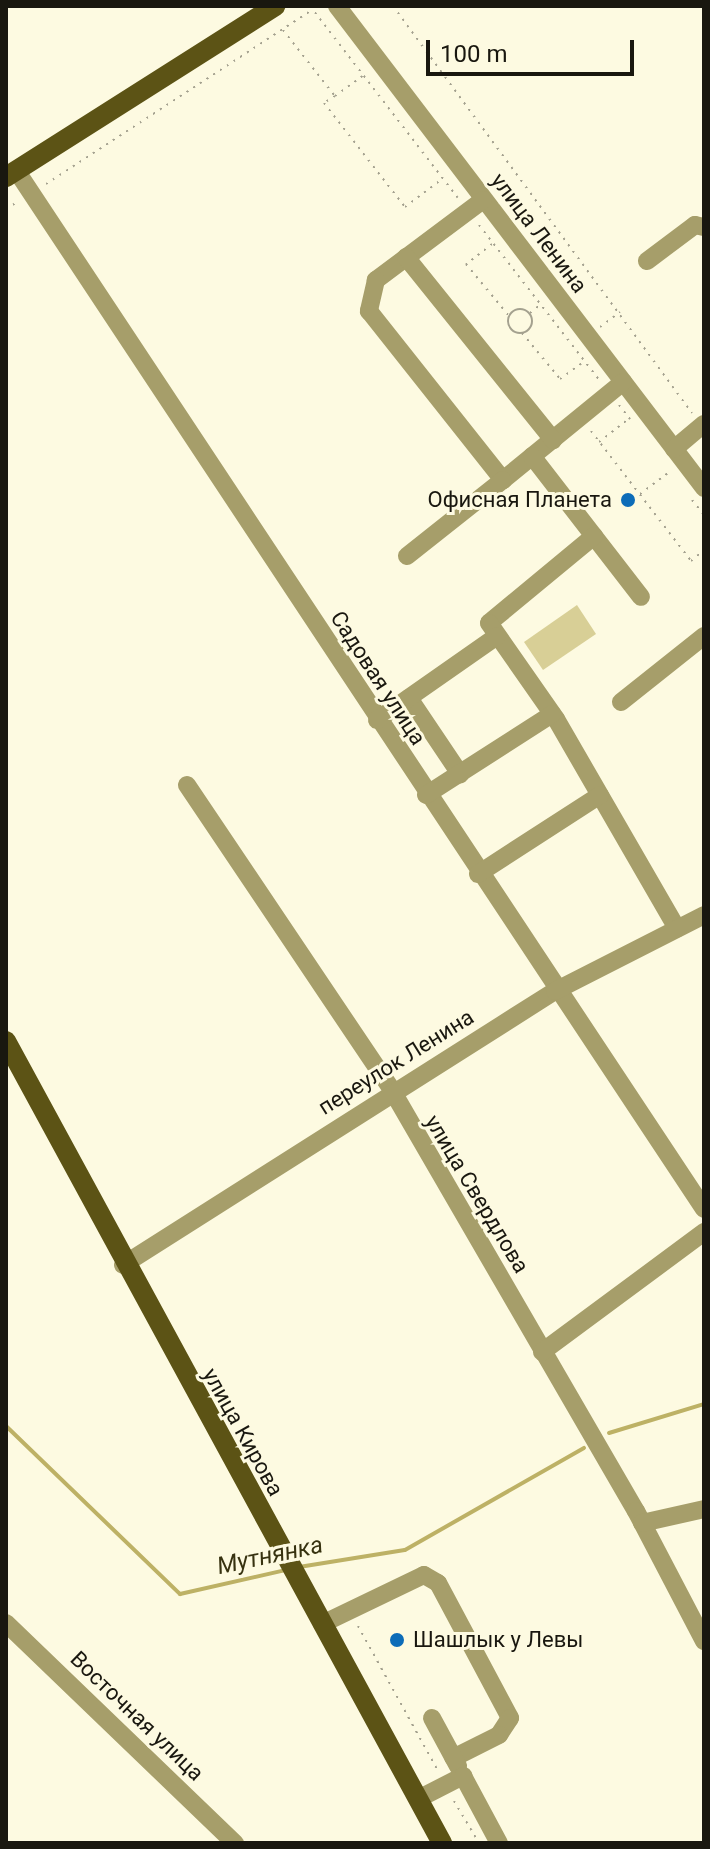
<!DOCTYPE html>
<meta charset="utf-8">
<style>
body{margin:0}
#map{position:relative;width:710px;height:1849px;overflow:hidden;background:#fdfae1;font-family:Roboto,sans-serif}
div>[style]{position:absolute}
.green>*{inset:0;background:#d8cf96}
.stream>*{height:4px;margin:-2px;padding:0 2px;transform-origin:2px;border-radius:2px;background:#bdb165}
.path>*{height:2px;margin-top:-1px;transform-origin:0;background:repeating-linear-gradient(90deg,#a4a18f 0 2px,transparent 0 8px)}
.path>.ring{margin:-1px;padding:0;box-sizing:content-box;background:none;border:2px solid #a4a18f;border-radius:50%}
.minor>*{height:18px;margin:-9px;padding:0 9px;transform-origin:9px;border-radius:9px;background:#a69e6a}
.major>*{height:20px;margin:-10px;padding:0 10px;transform-origin:10px;border-radius:10px;background:#5c5315}
.dots>*{width:22px;height:22px;translate:-50% -50%;box-sizing:border-box;border:4px solid #fdfae1;border-radius:50%}
span{translate:-50% -50%;white-space:nowrap;text-align:center;line-height:1.15;-webkit-text-stroke:6px #fdfae1;paint-order:stroke}
.street-label{font-size:22px;color:#19170f}
.poi-label{font-size:22px;color:#19170f}
.right{translate:-100% -50%;text-align:right}
.left{translate:0 -50%;text-align:left}
.water-label{font-size:24px;color:#373210;font-style:italic}
.frame{position:absolute;inset:0;border:8px solid #19170f;pointer-events:none}
.scale{position:absolute;left:426px;top:40px;width:208px;height:36px;box-sizing:border-box;border:4px solid #19170f;border-top:0;padding-left:10px;font-size:24px;line-height:28px;white-space:nowrap;color:#19170f;-webkit-text-stroke:6px #fdfae1;paint-order:stroke}
</style>
<div id="map">
<div class="green">
<i style="clip-path:polygon(577px 605px,596px 634px,543px 670px,524px 642px)"></i>
</div>
<div class="stream">
<i style="left:6px;top:1426px;width:242px;rotate:44deg"></i>
<i style="left:180px;top:1594px;width:109px;rotate:-12.8deg"></i>
<i style="left:609px;top:1433px;width:99px;rotate:-17deg"></i>
<i style="left:299px;top:1567px;width:107px;rotate:-9.1deg"></i>
<i style="left:405px;top:1550px;width:206px;rotate:-29.7deg"></i>
</div>
<div class="path">
<i style="left:310px;top:6px;width:242px;rotate:52.4deg"></i>
<i style="left:393px;top:6px;width:505px;rotate:53.7deg"></i>
<i style="left:283px;top:30px;width:84px;rotate:51.8deg"></i>
<i style="left:335px;top:96px;width:34px;rotate:-36deg"></i>
<i style="left:335px;top:96px;width:13px;rotate:148deg"></i>
<i style="left:324px;top:103px;width:132px;rotate:52.1deg"></i>
<i style="left:405px;top:207px;width:46px;rotate:-37.1deg"></i>
<i style="left:46px;top:184px;width:318px;rotate:-33.2deg"></i>
<i style="left:6px;top:209px;width:13px;rotate:-32deg"></i>
<i style="left:479px;top:225px;width:197px;rotate:52.2deg"></i>
<i style="left:492px;top:244px;width:33px;rotate:142deg"></i>
<i style="left:466px;top:264px;width:67px;rotate:50.4deg"></i>
<i class="ring" style="left:508px;top:309px;width:22px;height:22px"></i>
<i style="left:530px;top:313px;width:13px;rotate:-39deg"></i>
<i style="left:600px;top:327px;width:25px;rotate:-37deg"></i>
<i style="left:522px;top:333px;width:60px;rotate:50.4deg"></i>
<i style="left:560px;top:379px;width:31px;rotate:-36deg"></i>
<i style="left:619px;top:405px;width:18px;rotate:52deg"></i>
<i style="left:591px;top:431px;width:164px;rotate:52.4deg"></i>
<i style="left:691px;top:561px;width:17px;rotate:-40deg"></i>
<i style="left:599px;top:442px;width:37px;rotate:-38deg"></i>
<i style="left:640px;top:494px;width:36px;rotate:-37deg"></i>
<i style="left:692px;top:500px;width:19px;rotate:51deg"></i>
<i style="left:358px;top:1626px;width:166px;rotate:61.1deg"></i>
<i style="left:454px;top:1801px;width:49px;rotate:59.2deg"></i>
</div>
<div class="minor">
<i style="left:337px;top:6px;width:606px;rotate:52.71deg"></i>
<i style="left:16px;top:170px;width:1246px;rotate:56.49deg"></i>
<i style="left:483px;top:200px;width:134px;rotate:143.2deg"></i>
<i style="left:376px;top:280px;width:32px;rotate:103deg"></i>
<i style="left:369px;top:311px;width:216px;rotate:51.6deg"></i>
<i style="left:503px;top:480px;width:155px;rotate:-39.2deg"></i>
<i style="left:406px;top:257px;width:235px;rotate:51.2deg"></i>
<i style="left:647px;top:261px;width:60px;rotate:-36.9deg"></i>
<i style="left:695px;top:225px;width:9px;rotate:13deg"></i>
<i style="left:674px;top:449px;width:39px;rotate:-40deg"></i>
<i style="left:532px;top:456px;width:178px;rotate:52.3deg"></i>
<i style="left:594px;top:536px;width:136px;rotate:140.4deg"></i>
<i style="left:489px;top:623px;width:117px;rotate:55.1deg"></i>
<i style="left:556px;top:719px;width:242px;rotate:60deg"></i>
<i style="left:407px;top:556px;width:122px;rotate:-38.4deg"></i>
<i style="left:409px;top:698px;width:92px;rotate:56.1deg"></i>
<i style="left:621px;top:702px;width:106px;rotate:-38.5deg"></i>
<i style="left:377px;top:720px;width:146px;rotate:-35deg"></i>
<i style="left:187px;top:785px;width:370px;rotate:56.1deg"></i>
<i style="left:393px;top:1092px;width:484px;rotate:59.9deg"></i>
<i style="left:636px;top:1511px;width:147px;rotate:62.4deg"></i>
<i style="left:426px;top:795px;width:150px;rotate:-32.7deg"></i>
<i style="left:478px;top:874px;width:145px;rotate:-32.9deg"></i>
<i style="left:123px;top:1265px;width:512px;rotate:-32.39deg"></i>
<i style="left:555px;top:991px;width:167px;rotate:-27deg"></i>
<i style="left:542px;top:1352px;width:202px;rotate:-36.5deg"></i>
<i style="left:642px;top:1523px;width:64px;rotate:-12.7deg"></i>
<i style="left:6px;top:1623px;width:318px;rotate:43.9deg"></i>
<i style="left:322px;top:1624px;width:113px;rotate:-25.7deg"></i>
<i style="left:424px;top:1575px;width:16px;rotate:30deg"></i>
<i style="left:438px;top:1583px;width:153px;rotate:61.9deg"></i>
<i style="left:510px;top:1718px;width:20px;rotate:123deg"></i>
<i style="left:499px;top:1735px;width:51px;rotate:153.4deg"></i>
<i style="left:432px;top:1718px;width:55px;rotate:61.6deg"></i>
<i style="left:418px;top:1799px;width:51px;rotate:-27.1deg"></i>
<i style="left:463px;top:1776px;width:76px;rotate:61.8deg"></i>
</div>
<div class="major">
<i style="left:6px;top:177px;width:319px;rotate:-32.4deg"></i>
<i style="left:6px;top:1041px;width:913px;rotate:61.47deg"></i>
</div>
<div class="dots">
<i style="left:628px;top:500px;background:#0d6cb8"></i>
<i style="left:397px;top:1640px;background:#0d6cb8"></i>
</div>
<div class="street-label">
<span style="left:539px;top:233px;rotate:53deg">улица Ленина</span>
<span style="left:378px;top:678px;rotate:57deg">Садовая улица</span>
<span style="left:396px;top:1062px;rotate:-32deg">переулок Ленина</span>
<span style="left:477px;top:1194px;rotate:59deg">улица Свердлова</span>
<span style="left:243px;top:1432px;rotate:61deg">улица Кирова</span>
<span style="left:137px;top:1716px;rotate:44deg">Восточная улица</span>
</div>
<div class="poi-label">
<span class="right" style="left:612px;top:500px">Офисная Планета</span>
<span class="left" style="left:413px;top:1640px">Шашлык у Левы</span>
</div>
<div class="water-label">
<span style="left:270px;top:1556px;rotate:-12deg">Мутнянка</span>
</div>
<div class="frame"></div>
<div class="scale">100 m</div>
</div>
